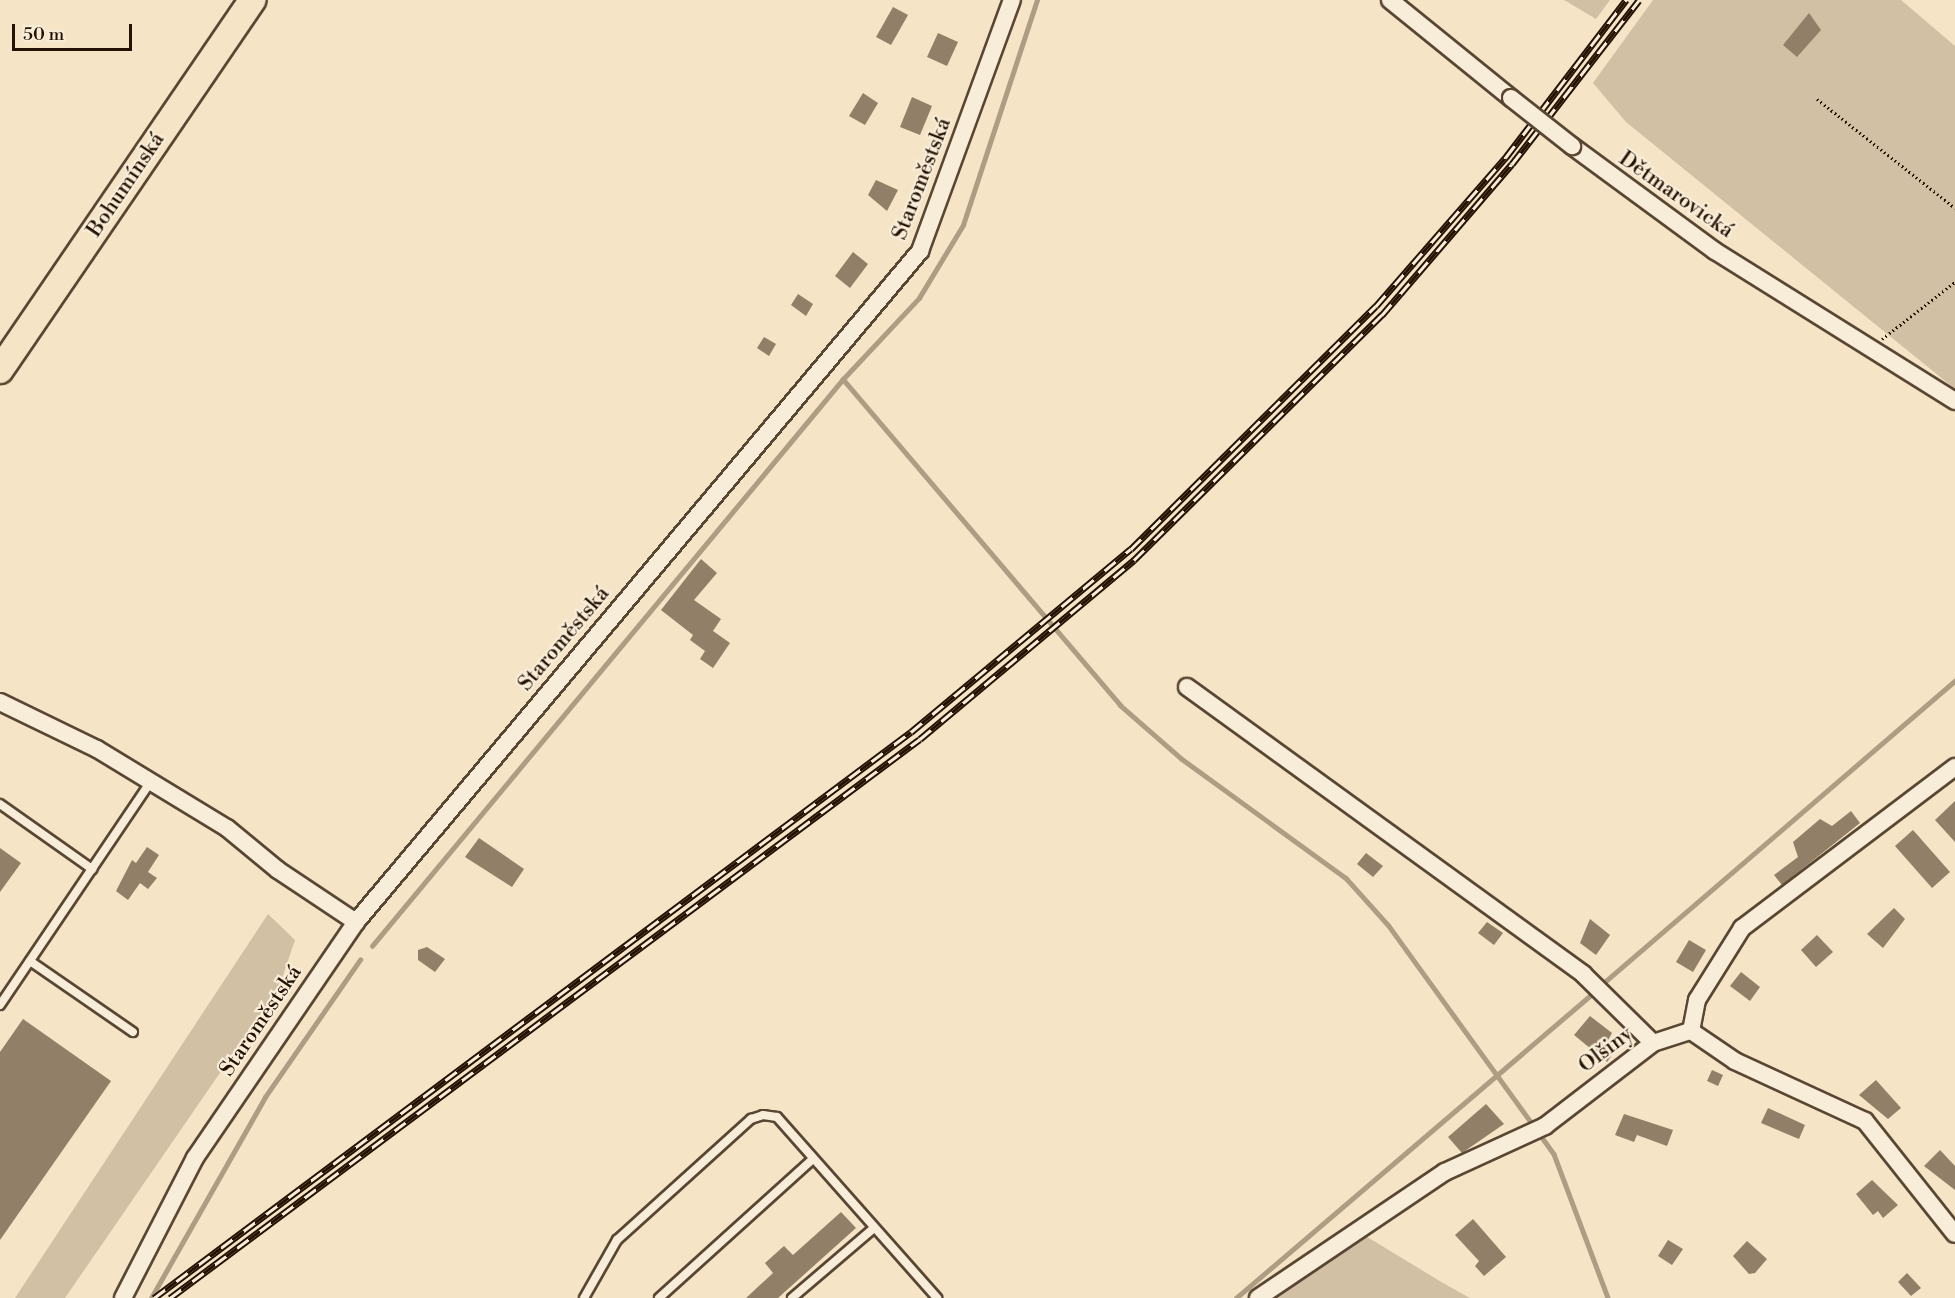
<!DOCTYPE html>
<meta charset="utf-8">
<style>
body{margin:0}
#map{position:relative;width:1955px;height:1298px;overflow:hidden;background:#f5e4c5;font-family:"Libre Bodoni",serif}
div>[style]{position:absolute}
.green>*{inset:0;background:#d2c0a4}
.stream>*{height:4.5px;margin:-2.25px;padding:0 2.25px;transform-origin:2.25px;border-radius:2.25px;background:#ae9d83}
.building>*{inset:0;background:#917f67}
.path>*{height:3px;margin-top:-1.5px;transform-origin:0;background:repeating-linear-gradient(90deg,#251202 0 1.5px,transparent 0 4.5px)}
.roads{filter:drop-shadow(2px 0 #594633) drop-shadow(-2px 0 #594633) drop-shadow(0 2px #594633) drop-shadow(0 -2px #594633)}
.lane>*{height:8px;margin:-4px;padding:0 4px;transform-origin:4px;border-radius:4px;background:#f8edd9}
.street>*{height:16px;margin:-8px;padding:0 8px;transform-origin:8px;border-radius:8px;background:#f8edd9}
.primary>*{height:26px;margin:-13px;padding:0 13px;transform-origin:13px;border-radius:13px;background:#f5e4c5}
.rail>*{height:7px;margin-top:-3.5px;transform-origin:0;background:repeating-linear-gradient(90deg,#f8edd9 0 14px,#251202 0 28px);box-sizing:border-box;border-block:2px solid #251202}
.bridges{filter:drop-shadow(2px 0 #594633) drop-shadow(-2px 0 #594633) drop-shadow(0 2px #594633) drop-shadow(0 -2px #594633)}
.street-bridge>*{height:16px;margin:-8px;padding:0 8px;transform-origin:8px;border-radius:8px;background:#f8edd9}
span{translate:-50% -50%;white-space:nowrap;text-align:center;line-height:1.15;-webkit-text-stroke:4.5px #f8edd9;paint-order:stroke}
.street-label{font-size:21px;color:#251202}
.scale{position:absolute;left:12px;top:24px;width:120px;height:27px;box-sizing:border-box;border:3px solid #251202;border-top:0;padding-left:8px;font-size:18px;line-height:21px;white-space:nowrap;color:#251202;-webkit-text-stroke:4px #f8edd9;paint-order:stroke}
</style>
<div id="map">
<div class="green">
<i style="clip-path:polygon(1564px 0,1610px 0,1596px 19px)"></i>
<i style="clip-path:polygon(1653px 0,1901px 0,1955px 46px,1955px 389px,1626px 122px,1593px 83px)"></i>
<i style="clip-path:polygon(268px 914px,295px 940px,279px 987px,65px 1298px,15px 1298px)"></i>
<i style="clip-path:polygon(1359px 1232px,1443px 1283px,1470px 1298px,1269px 1298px)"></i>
</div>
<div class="stream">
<i style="left:843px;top:379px;width:428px;rotate:49.6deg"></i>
<i style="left:1120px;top:705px;width:82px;rotate:41.1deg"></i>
<i style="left:1182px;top:759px;width:203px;rotate:36deg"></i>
<i style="left:1346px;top:878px;width:64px;rotate:48.1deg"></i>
<i style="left:1389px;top:926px;width:281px;rotate:54.1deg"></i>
<i style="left:1554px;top:1154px;width:154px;rotate:69.4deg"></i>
<i style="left:372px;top:946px;width:737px;rotate:-50.28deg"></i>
<i style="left:843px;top:379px;width:111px;rotate:-46.8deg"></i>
<i style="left:919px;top:298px;width:85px;rotate:-58.9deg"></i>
<i style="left:963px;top:225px;width:237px;rotate:-71.8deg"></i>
<i style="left:1600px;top:986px;width:468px;rotate:-40.7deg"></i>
<i style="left:151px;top:1298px;width:231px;rotate:-60.4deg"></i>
<i style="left:265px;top:1097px;width:167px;rotate:-55.3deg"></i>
<i style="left:1236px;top:1298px;width:471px;rotate:-40.5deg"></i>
</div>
<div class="building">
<i style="clip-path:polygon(893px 7px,908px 15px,891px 45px,876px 37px)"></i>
<i style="clip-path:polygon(1809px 13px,1821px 30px,1797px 57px,1783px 45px)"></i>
<i style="clip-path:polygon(938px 33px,958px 42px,947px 66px,927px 57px)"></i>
<i style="clip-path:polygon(863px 93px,878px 103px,865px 125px,849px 116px)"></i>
<i style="clip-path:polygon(912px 97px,932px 106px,920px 135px,900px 127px)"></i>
<i style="clip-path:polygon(876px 180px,898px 190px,887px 211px,868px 195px)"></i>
<i style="clip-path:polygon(853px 252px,868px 264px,850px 288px,835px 276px)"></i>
<i style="clip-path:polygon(798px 294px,813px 304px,806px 316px,791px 305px)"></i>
<i style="clip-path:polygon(764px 337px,776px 344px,769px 356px,757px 348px)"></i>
<i style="clip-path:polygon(701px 559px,717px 573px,694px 600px,721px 619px,713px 631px,730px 643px,713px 668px,700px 659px,705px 651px,690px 640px,693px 635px,661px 610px)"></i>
<i style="clip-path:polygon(1955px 801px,1955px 842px,1935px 820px)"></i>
<i style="clip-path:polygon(1851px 811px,1860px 823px,1782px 885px,1774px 875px,1798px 857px,1793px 842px,1820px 819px,1832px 826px)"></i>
<i style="clip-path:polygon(1913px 830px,1950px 872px,1932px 888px,1895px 846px)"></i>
<i style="clip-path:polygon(479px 838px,524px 869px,512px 887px,465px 857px)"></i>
<i style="clip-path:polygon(147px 847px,159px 855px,148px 872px,157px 878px,148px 889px,140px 883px,128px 900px,116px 891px,132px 860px,136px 863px)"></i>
<i style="clip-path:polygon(0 848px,21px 863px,0 892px)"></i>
<i style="clip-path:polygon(1366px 853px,1383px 866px,1373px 877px,1357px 864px)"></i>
<i style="clip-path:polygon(1894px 908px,1905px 919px,1883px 948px,1867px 934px)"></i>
<i style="clip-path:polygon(1590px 919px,1610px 935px,1596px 955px,1580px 943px)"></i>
<i style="clip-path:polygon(1487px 922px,1503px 933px,1494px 945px,1478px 933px)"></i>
<i style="clip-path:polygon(1817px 935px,1833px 952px,1816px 967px,1801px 950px)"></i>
<i style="clip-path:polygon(1689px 940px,1706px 950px,1693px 972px,1676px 962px)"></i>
<i style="clip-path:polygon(427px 947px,445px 959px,435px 972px,418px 960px,418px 950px)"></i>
<i style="clip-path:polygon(1741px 972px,1760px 987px,1750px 1001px,1730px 986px)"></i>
<i style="clip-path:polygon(1590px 1016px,1612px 1033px,1606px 1044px,1615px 1051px,1607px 1062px,1574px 1035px)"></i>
<i style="clip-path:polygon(23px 1019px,111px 1081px,0 1240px,0 1052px)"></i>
<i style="clip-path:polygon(1712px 1070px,1723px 1075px,1718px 1086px,1707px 1081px)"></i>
<i style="clip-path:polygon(1876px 1080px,1901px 1108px,1888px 1119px,1859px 1095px)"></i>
<i style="clip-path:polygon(1486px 1104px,1504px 1124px,1462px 1153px,1448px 1137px)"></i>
<i style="clip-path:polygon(1768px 1108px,1805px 1125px,1799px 1139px,1761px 1123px)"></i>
<i style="clip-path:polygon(1624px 1114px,1673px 1130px,1667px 1146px,1637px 1135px,1634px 1142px,1615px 1135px)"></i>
<i style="clip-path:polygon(1940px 1150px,1955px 1166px,1955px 1190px,1924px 1166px)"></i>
<i style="clip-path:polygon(1872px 1180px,1898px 1205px,1883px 1218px,1878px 1211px,1873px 1215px,1856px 1194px)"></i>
<i style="clip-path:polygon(841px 1212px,856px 1228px,778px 1298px,746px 1298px,773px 1273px,765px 1263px,784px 1246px,793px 1255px)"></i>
<i style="clip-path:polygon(1473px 1219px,1506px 1257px,1484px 1276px,1475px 1266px,1479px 1261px,1455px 1235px)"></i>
<i style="clip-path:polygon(1668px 1240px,1683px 1249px,1672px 1265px,1658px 1256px)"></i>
<i style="clip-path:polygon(1747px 1241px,1767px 1259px,1755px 1273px,1749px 1274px,1733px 1256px)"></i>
<i style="clip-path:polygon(1907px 1273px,1921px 1288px,1911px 1296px,1898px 1282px)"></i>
</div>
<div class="path">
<i style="left:1817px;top:99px;width:176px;rotate:38.3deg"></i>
<i style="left:1882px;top:339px;width:93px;rotate:-38deg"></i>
</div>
<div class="roads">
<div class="lane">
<i style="left:0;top:804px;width:113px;rotate:35.2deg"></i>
<i style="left:30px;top:961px;width:125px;rotate:34.6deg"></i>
<i style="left:0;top:1005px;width:270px;rotate:-56deg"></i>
<i style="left:584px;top:1298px;width:67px;rotate:-60.4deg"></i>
<i style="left:617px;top:1240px;width:181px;rotate:-42.1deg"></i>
<i style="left:751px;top:1119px;width:13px;rotate:-18deg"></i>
<i style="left:763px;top:1115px;width:14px;rotate:8deg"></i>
<i style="left:777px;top:1117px;width:242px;rotate:48.5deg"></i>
<i style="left:659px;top:1298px;width:207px;rotate:-42.1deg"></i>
<i style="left:792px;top:1298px;width:108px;rotate:-40.5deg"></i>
</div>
<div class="street">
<i style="left:1390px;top:0;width:156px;rotate:39deg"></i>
<i style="left:1572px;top:146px;width:177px;rotate:36.3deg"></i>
<i style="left:1715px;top:251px;width:283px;rotate:32deg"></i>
<i style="left:1187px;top:687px;width:489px;rotate:35.9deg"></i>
<i style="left:1583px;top:974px;width:98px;rotate:44.6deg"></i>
<i style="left:0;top:702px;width:108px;rotate:25.9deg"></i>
<i style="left:97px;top:749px;width:152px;rotate:31.3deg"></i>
<i style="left:227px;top:828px;width:66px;rotate:39.5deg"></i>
<i style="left:278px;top:870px;width:94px;rotate:33.7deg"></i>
<i style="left:1691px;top:1031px;width:32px;rotate:-79deg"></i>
<i style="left:1697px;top:1000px;width:85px;rotate:-58deg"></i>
<i style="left:1742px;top:928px;width:267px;rotate:-37.1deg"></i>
<i style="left:1691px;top:1031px;width:53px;rotate:34.3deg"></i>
<i style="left:1735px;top:1061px;width:143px;rotate:24.8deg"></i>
<i style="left:1865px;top:1121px;width:144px;rotate:51.5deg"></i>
<i style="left:123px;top:1298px;width:157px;rotate:-62.8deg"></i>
<i style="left:195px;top:1158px;width:286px;rotate:-55.7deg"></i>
<i style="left:356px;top:922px;width:877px;rotate:-49.95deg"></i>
<i style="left:920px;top:251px;width:267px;rotate:-69.9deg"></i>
<i style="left:1258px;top:1298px;width:225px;rotate:-34deg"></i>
<i style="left:1445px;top:1172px;width:110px;rotate:-24.7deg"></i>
<i style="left:1545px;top:1126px;width:136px;rotate:-37.5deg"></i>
<i style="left:1653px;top:1043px;width:40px;rotate:-18deg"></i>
</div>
<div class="primary">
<i style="left:0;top:370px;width:448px;rotate:-55.7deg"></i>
</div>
</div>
<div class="rail">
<i style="left:154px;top:1298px;width:945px;rotate:-36.79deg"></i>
<i style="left:911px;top:732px;width:286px;rotate:-39.8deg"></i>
<i style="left:1131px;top:549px;width:345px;rotate:-44.8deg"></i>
<i style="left:1376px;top:306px;width:198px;rotate:-48.9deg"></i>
<i style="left:1506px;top:157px;width:198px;rotate:-52.6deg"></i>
<i style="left:170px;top:1298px;width:935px;rotate:-36.7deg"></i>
<i style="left:920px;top:739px;width:279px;rotate:-39.9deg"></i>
<i style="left:1134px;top:560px;width:349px;rotate:-44.7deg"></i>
<i style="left:1382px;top:315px;width:199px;rotate:-49.3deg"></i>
<i style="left:1512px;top:164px;width:207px;rotate:-52.2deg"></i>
</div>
<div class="bridges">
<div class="street-bridge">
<i style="left:1511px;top:98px;width:78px;rotate:38.2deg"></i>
</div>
</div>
<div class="street-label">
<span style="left:922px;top:179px;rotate:-69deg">Staroměstská</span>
<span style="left:126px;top:185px;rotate:-56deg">Bohumínská</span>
<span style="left:1676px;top:195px;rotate:35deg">Dětmarovická</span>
<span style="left:564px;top:639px;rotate:-50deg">Staroměstská</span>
<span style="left:261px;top:1021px;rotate:-56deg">Staroměstská</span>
<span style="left:1606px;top:1050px;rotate:-37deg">Olšiny</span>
</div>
<div class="scale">50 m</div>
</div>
